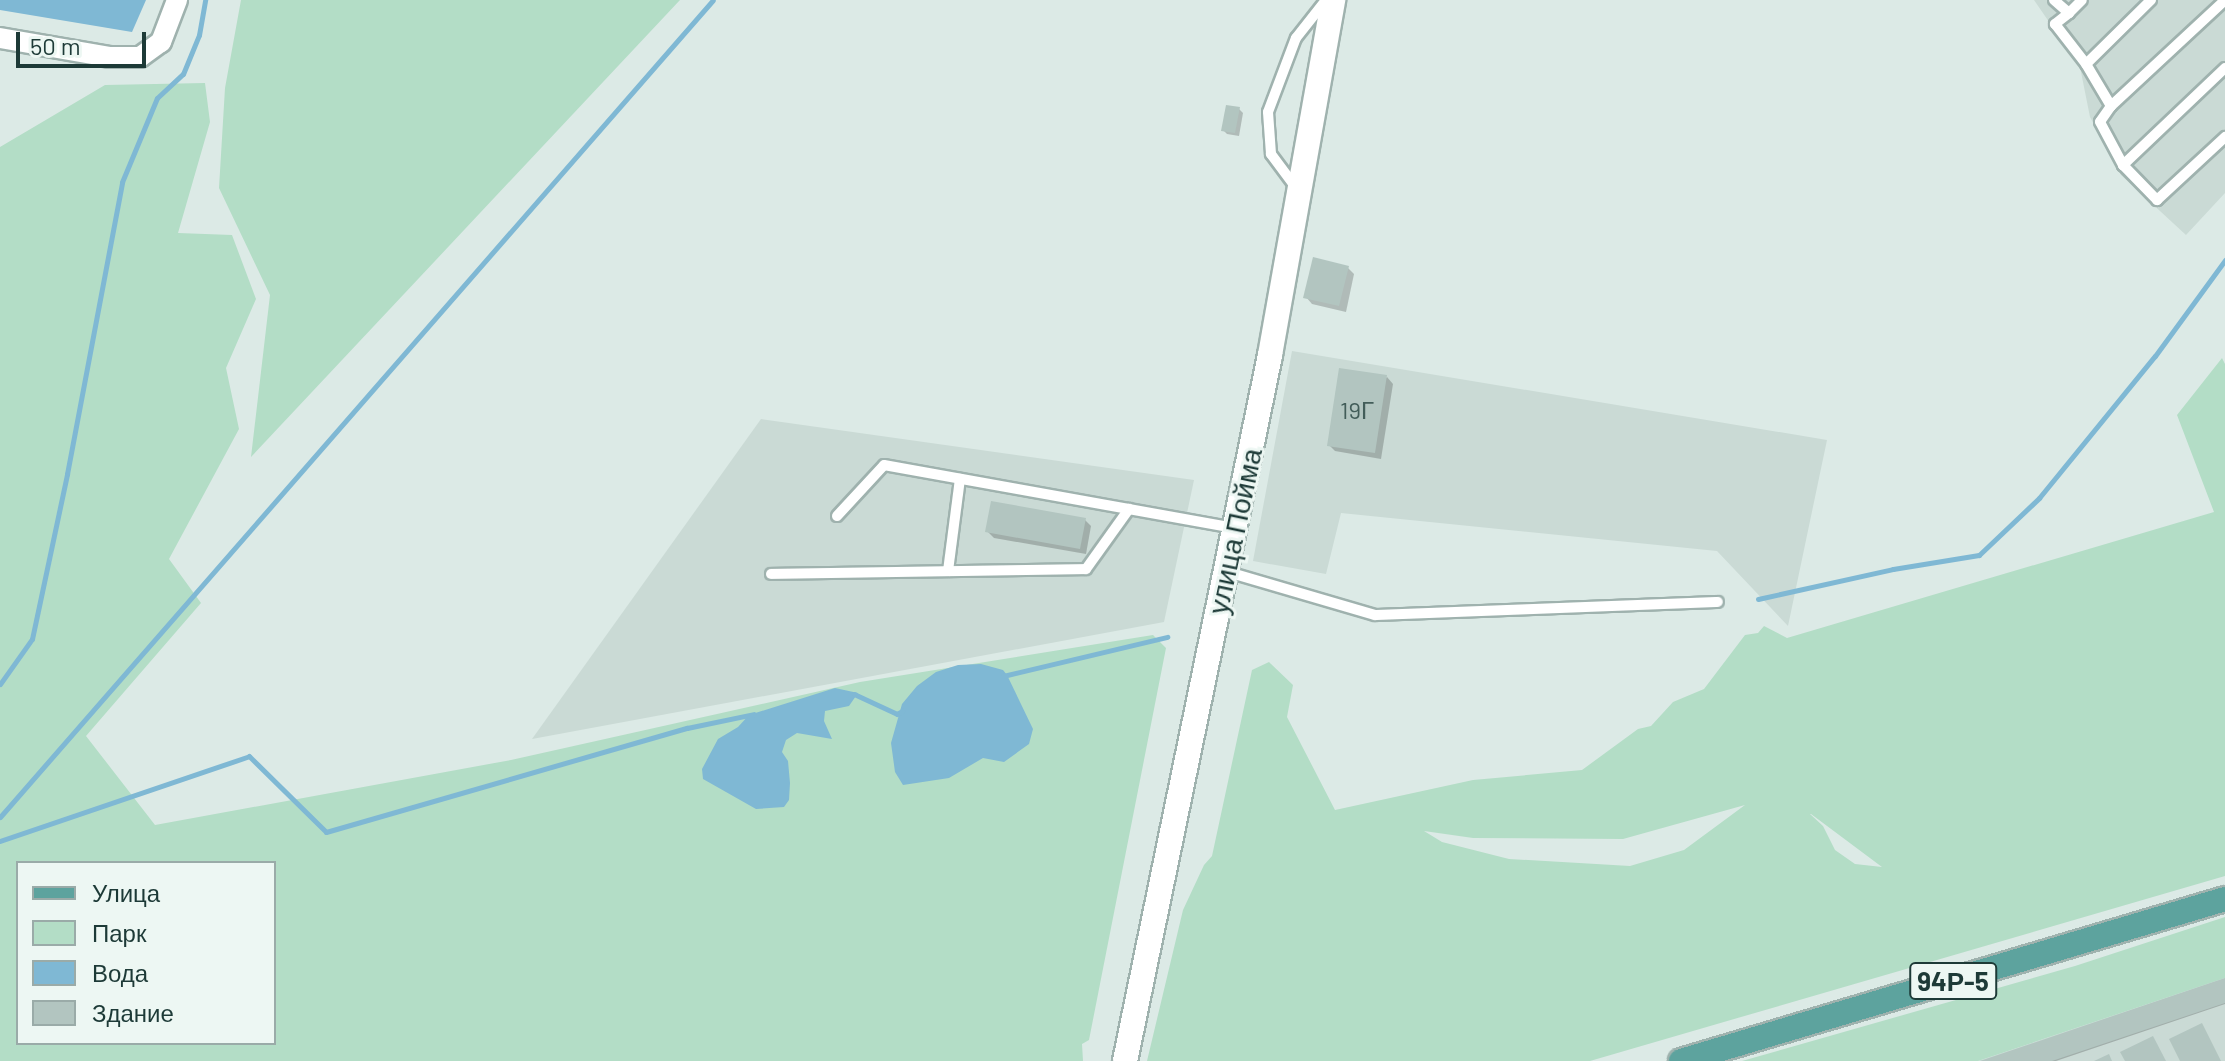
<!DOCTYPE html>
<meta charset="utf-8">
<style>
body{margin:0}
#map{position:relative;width:2225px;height:1061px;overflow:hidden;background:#dceae6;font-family:Barlow,sans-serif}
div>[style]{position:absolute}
.built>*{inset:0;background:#cadad5}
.green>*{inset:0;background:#b3ddc6}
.water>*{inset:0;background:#7fb8d4}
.shadow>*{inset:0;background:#0003}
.stream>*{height:5px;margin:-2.5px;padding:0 2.5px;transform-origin:2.5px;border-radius:2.5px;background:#7fb8d4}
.building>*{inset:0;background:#b2c5c0}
.roads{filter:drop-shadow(2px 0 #9fb2ae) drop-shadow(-2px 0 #9fb2ae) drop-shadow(0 2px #9fb2ae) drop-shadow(0 -2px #9fb2ae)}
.lane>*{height:10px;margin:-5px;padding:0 5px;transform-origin:5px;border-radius:5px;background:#fff}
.street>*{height:20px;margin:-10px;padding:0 10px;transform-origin:10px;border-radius:10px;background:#fff}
.secondary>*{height:24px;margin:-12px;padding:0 12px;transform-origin:12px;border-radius:12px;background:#fff}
.primary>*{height:24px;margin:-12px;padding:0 12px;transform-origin:12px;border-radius:12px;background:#5da39e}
span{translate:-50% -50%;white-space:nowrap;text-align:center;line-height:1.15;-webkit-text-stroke:6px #edf7f3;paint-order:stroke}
.number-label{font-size:24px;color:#425d59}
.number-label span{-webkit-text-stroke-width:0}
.shield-label span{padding:2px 6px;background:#edf7f3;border:2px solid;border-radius:6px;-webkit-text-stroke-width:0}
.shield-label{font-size:26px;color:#1d3a37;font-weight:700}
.street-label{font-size:28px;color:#1d3a37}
.legend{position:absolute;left:16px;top:861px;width:260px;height:184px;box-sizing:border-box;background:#edf7f3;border:2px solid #9aaba8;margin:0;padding:10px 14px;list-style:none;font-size:24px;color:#1d3a37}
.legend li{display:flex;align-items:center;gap:16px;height:40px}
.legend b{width:40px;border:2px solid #9aaba8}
.scale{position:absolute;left:16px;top:32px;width:130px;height:36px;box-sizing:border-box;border:4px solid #1d3a37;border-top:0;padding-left:10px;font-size:24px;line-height:28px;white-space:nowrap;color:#1d3a37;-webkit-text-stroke:6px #edf7f3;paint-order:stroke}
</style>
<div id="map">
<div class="built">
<i style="clip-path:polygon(2034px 0,2225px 0,2225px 193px,2186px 235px,2121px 175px,2090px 117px,2080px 67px)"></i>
<i style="clip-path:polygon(1292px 351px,1827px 440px,1788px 626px,1717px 551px,1341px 513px,1326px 574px,1253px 561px)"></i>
<i style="clip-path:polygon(761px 419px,1194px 480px,1164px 622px,532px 739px)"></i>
<i style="clip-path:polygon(2225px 978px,2225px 1061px,1978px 1061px)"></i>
</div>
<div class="green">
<i style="clip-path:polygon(241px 0,680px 0,251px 457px,270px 295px,219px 188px,225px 88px)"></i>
<i style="clip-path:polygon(evenodd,205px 83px,210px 122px,178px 233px,232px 235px,256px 299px,226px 368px,239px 429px,169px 559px,201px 603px,86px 736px,155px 825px,511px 760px,860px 682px,1153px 635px,1166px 648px,1089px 1040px,1082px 1044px,1083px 1061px,0 1061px,0 147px,105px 85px,205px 83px,18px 863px,274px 863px,274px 1043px,18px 1043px,18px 863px)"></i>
<i style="clip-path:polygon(evenodd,2222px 358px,2225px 364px,2225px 876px,1590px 1061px,1147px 1061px,1183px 910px,1204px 865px,1212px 856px,1252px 670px,1269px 662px,1293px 685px,1287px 717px,1335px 810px,1473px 780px,1582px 770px,1638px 729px,1651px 726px,1673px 702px,1704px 689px,1745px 635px,1758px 633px,1764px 626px,1787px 638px,2214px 512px,2177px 415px,2222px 358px,1745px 805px,1684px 850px,1630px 866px,1509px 859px,1442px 842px,1424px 831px,1473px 838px,1623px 839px,1745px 805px,2222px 358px,1810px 814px,1811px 814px,1882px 867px,1855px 864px,1835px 850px,1823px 826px,1810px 814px)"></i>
<i style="clip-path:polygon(2225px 917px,2225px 978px,1978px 1061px,1742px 1061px,2075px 966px)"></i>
</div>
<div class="water">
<i style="clip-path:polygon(0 0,146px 0,132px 32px,0 10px)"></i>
<i style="clip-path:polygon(981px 664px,1003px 670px,1007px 675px,1033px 729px,1029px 744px,1004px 762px,983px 758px,949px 778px,903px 785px,895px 772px,891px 743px,902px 704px,917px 686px,936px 672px,958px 665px)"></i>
<i style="clip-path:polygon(835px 688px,858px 693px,849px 706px,825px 711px,824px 721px,832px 739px,797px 733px,786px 740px,782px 752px,788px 761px,790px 783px,789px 800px,784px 807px,756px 809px,703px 779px,702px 769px,718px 739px,738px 727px,749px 715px)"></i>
</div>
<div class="shadow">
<i style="clip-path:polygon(1239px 109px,1243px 113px,1239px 136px,1227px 134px,1223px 130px)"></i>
<i style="clip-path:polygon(1348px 268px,1354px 274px,1346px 312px,1312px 304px,1306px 297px)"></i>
<i style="clip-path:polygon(1387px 377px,1393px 384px,1381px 459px,1335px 451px,1329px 445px)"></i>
<i style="clip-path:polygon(1085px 520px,1091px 526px,1086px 554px,994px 538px,987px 531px)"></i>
<i style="clip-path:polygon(2225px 980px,2225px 1004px,2056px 1061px,1985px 1061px)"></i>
</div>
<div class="stream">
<i style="left:1758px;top:599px;width:138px;rotate:-12.5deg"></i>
<i style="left:1893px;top:569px;width:87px;rotate:-9.2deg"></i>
<i style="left:1979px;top:555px;width:83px;rotate:-43.5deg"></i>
<i style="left:2039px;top:498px;width:183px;rotate:-50.8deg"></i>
<i style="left:2155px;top:356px;width:119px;rotate:-53.9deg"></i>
<i style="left:1003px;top:676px;width:169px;rotate:-13.4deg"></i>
<i style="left:0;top:684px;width:55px;rotate:-54.6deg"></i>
<i style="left:32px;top:639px;width:169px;rotate:-78deg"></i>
<i style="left:67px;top:474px;width:297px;rotate:-79.3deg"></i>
<i style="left:122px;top:182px;width:91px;rotate:-67.4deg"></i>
<i style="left:157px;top:98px;width:35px;rotate:-43deg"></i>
<i style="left:183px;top:74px;width:42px;rotate:-67.7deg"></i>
<i style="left:199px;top:35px;width:36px;rotate:-80deg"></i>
<i style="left:854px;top:694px;width:47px;rotate:24.9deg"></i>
<i style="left:897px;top:714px;width:6px;rotate:-31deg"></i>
<i style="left:0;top:817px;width:1084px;rotate:-48.89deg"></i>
<i style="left:0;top:841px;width:263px;rotate:-18.8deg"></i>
<i style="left:249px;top:756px;width:108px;rotate:44.6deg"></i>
<i style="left:326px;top:832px;width:376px;rotate:-16.1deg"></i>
<i style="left:687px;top:728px;width:68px;rotate:-11.8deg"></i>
</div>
<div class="building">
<i style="clip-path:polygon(1226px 105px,1240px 107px,1235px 133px,1221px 131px)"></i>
<i style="clip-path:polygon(1313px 257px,1349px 266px,1339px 306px,1303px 298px)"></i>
<i style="clip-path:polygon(1339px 368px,1387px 375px,1375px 453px,1327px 446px)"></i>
<i style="clip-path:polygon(991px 501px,1086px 518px,1080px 549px,985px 532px)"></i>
<i style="clip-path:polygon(2225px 978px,2225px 1003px,2052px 1061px,1980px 1061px)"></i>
<i style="clip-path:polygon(2202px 1023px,2221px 1061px,2180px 1061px,2169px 1039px)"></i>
<i style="clip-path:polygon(2153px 1036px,2166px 1061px,2125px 1061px,2120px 1052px)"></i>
<i style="clip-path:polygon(2109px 1054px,2112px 1061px,2094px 1061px)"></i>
</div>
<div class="roads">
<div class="lane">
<i style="left:2054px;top:0;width:20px;rotate:41deg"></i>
<i style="left:2069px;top:13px;width:18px;rotate:-45deg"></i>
<i style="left:2151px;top:0;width:91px;rotate:135.4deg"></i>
<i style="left:2086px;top:64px;width:49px;rotate:59.2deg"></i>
<i style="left:2111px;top:106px;width:156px;rotate:-42.9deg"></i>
<i style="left:2069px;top:13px;width:18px;rotate:142deg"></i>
<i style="left:2055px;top:24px;width:51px;rotate:52.2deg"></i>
<i style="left:2225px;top:68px;width:141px;rotate:136.4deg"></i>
<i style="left:2123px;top:165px;width:49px;rotate:45.8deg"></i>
<i style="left:2157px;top:200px;width:93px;rotate:-42.8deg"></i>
<i style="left:2111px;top:106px;width:19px;rotate:125deg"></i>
<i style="left:2100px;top:122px;width:49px;rotate:61.9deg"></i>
<i style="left:1297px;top:189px;width:44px;rotate:-126.6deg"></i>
<i style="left:1271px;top:154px;width:42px;rotate:-94.1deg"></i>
<i style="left:1268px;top:112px;width:79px;rotate:-69.3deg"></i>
<i style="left:1296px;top:38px;width:48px;rotate:-51.7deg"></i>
<i style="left:837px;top:516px;width:69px;rotate:-47.3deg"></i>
<i style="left:884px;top:465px;width:356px;rotate:10.2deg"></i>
<i style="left:948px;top:571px;width:93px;rotate:-82.6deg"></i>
<i style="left:1228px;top:572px;width:153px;rotate:16.3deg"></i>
<i style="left:1375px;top:615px;width:343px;rotate:-2.2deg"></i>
<i style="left:771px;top:574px;width:315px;rotate:-0.9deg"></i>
<i style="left:1086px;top:569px;width:74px;rotate:-54.4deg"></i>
</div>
<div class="street">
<i style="left:0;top:38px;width:112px;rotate:9.8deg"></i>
<i style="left:110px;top:57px;width:30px"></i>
<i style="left:140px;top:57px;width:26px;rotate:-36deg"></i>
<i style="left:161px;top:42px;width:45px;rotate:-69.1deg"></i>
</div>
<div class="secondary">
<i style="left:1125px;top:1061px;width:721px;rotate:-78.39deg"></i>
<i style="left:1270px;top:355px;width:361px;rotate:-79.9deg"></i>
</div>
<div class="primary">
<i style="left:1681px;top:1061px;width:568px;rotate:-16.58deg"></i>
</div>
</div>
<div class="number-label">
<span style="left:1357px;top:410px">19Г</span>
</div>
<div class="shield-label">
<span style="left:1953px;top:981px">94Р-5</span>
</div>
<div class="street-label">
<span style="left:1234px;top:531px;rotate:-78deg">улица Пойма</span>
</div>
<ul class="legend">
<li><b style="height:10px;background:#5da39e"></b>Улица</li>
<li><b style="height:22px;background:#b3ddc6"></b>Парк</li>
<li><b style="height:22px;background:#7fb8d4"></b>Вода</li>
<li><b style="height:22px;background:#b2c5c0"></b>Здание</li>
</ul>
<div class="scale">50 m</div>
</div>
